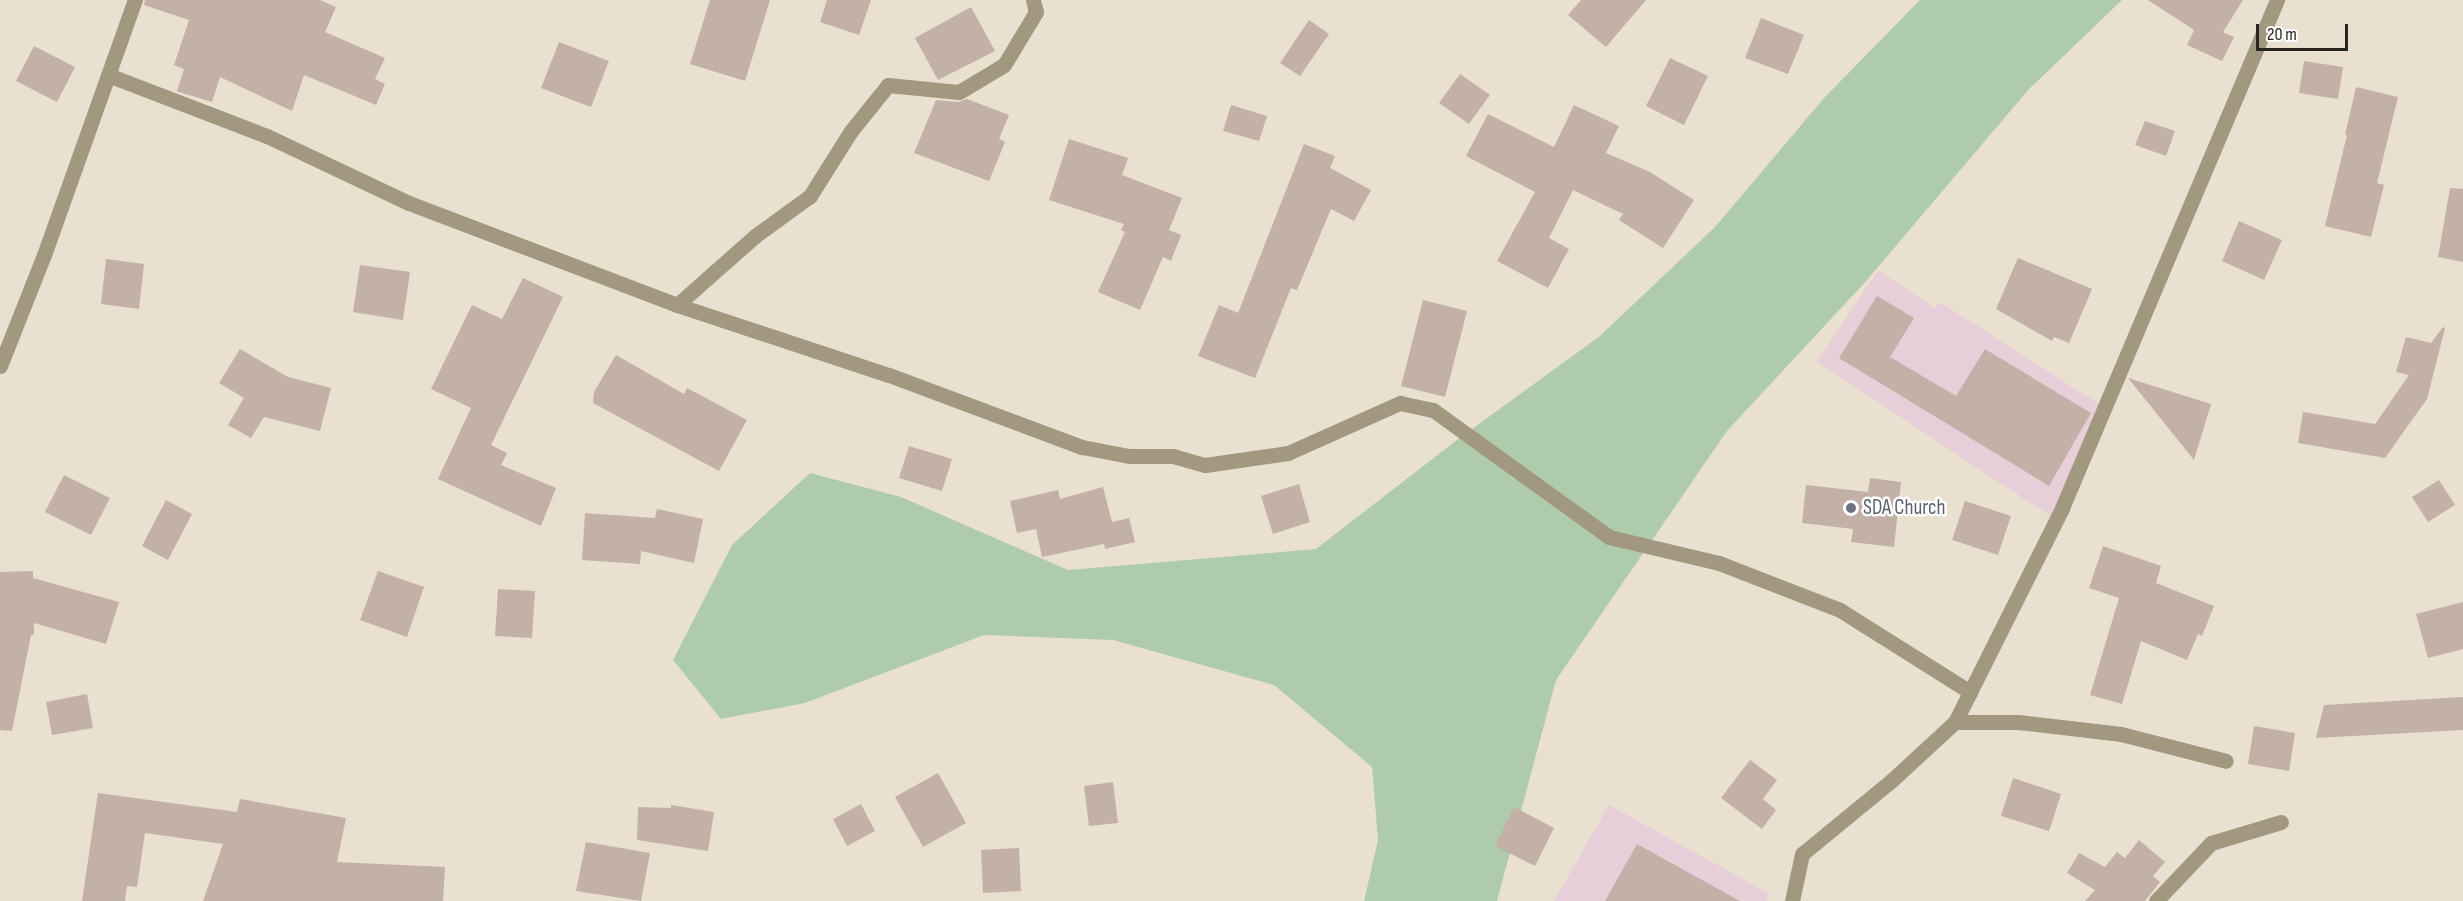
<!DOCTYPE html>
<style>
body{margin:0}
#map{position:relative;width:2463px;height:901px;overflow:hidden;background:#e9e0cf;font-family:"Sofia Sans Condensed",sans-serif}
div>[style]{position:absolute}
.education>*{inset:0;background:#e7cfd9}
.green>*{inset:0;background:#aeccac}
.building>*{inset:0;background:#c3b0a7}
.minor>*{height:15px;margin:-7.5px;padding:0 7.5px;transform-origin:7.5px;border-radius:7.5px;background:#a29880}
.dots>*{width:16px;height:16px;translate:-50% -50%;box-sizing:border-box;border:3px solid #fff;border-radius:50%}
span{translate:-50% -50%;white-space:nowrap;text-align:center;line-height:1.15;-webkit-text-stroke:5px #fff;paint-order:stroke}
.worship-label{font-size:21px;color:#5b616d}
.left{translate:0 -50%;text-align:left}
.scale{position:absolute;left:2256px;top:24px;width:92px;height:27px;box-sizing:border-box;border:3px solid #29251f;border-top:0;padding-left:8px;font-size:18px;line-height:21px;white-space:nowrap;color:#29251f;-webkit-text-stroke:4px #fff;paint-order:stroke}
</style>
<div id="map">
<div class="education">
<i style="clip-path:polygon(1878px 270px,1935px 308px,1940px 302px,2102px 406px,2058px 521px,1817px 362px)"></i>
<i style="clip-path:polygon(1609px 805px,1770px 894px,1766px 901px,1554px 901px)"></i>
</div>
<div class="green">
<i style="clip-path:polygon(1920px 0,2122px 0,2029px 89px,1867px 280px,1727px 431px,1556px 680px,1497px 901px,1364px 901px,1378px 840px,1372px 767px,1274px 685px,1113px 640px,984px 635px,805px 703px,721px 719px,673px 660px,732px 545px,810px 473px,901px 497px,1068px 570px,1316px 549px,1457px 440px,1600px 336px,1716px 226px,1824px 98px)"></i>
</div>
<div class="building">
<i style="clip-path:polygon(145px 0,320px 0,336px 7px,325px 32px,385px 58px,375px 79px,385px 84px,376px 105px,304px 75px,292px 111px,220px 77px,212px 102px,179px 92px,177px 91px,184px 69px,174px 65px,189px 20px,144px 5px)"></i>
<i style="clip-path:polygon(710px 0,770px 0,745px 81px,690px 64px)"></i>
<i style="clip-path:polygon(827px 0,871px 0,859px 35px,820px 22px)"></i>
<i style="clip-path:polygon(1581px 0,1646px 0,1606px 47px,1568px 15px)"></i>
<i style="clip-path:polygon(2148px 0,2243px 0,2223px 32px,2234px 37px,2222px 61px,2187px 45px,2194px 30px)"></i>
<i style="clip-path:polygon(971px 7px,995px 51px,938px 80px,915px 38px)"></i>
<i style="clip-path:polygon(1761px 18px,1804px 35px,1788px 74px,1745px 58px)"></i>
<i style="clip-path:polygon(1309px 20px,1329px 34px,1300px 76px,1280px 63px)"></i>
<i style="clip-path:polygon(559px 42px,609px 61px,591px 107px,541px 88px)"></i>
<i style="clip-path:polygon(34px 46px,75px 67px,57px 102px,16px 81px)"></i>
<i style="clip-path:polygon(1670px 58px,1708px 76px,1684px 125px,1646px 106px)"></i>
<i style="clip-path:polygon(2304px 61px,2343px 67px,2338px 99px,2299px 93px)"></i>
<i style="clip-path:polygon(1460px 74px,1490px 95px,1469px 124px,1439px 103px)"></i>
<i style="clip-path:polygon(2356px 87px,2398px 97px,2377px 183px,2384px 185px,2371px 237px,2325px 226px,2347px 135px,2345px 135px)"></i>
<i style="clip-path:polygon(967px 99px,1009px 115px,999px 139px,1005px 142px,989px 181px,914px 153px,936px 100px,958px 102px)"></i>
<i style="clip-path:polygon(1231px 105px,1267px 116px,1259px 141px,1223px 131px)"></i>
<i style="clip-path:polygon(1574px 105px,1619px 126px,1606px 153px,1650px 172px,1694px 200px,1663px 248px,1619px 220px,1623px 214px,1573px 190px,1549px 238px,1569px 249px,1548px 288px,1497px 261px,1535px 192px,1466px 156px,1488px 114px,1554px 147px)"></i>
<i style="clip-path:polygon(2145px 121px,2175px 131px,2166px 156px,2135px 145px)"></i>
<i style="clip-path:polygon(1069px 139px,1128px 158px,1122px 175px,1182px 198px,1169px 230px,1181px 235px,1171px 261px,1163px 257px,1140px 310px,1098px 292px,1125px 232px,1121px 230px,1124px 224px,1049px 200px)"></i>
<i style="clip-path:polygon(1304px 144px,1335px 156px,1330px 168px,1371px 190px,1354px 221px,1331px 209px,1297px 290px,1291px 288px,1255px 378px,1198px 356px,1219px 305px,1238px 313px)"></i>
<i style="clip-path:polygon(2450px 188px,2463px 189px,2463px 262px,2438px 257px)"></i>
<i style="clip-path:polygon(2239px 221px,2282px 240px,2264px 280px,2222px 261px)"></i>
<i style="clip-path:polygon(2018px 258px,2092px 289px,2069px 343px,2054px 337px,2052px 341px,1996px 309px)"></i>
<i style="clip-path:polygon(106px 259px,144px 264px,139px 309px,101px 304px)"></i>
<i style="clip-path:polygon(360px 265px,410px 272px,403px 320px,353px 312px)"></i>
<i style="clip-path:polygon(523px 278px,563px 297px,491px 445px,507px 453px,501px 465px,556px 488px,541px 526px,438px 479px,471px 408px,431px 389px,472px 305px,502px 319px)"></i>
<i style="clip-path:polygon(1877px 296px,1914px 318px,1890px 357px,1956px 396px,1985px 349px,2091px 413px,2049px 486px,1839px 358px)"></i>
<i style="clip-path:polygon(1423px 300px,1467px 311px,1445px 397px,1401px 386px)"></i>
<i style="clip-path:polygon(2443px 327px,2445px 328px,2427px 399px,2385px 458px,2298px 443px,2303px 412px,2375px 424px,2409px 375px,2396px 372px,2406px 337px,2431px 343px)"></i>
<i style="clip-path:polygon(240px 349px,288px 377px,331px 388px,320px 431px,264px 417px,251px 438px,228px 425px,244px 398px,219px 383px)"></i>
<i style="clip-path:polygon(616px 355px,684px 394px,687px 388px,747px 420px,719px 471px,593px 403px,594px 392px)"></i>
<i style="clip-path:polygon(2128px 378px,2211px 404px,2194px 460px)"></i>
<i style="clip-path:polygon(909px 446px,952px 459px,942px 491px,899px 478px)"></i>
<i style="clip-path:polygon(64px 475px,110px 498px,91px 535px,45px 512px)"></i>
<i style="clip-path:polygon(1870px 478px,1901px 482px,1894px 547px,1851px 542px,1853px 529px,1802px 523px,1806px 485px,1868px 492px)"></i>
<i style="clip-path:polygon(2439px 480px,2455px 505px,2428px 522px,2412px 497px)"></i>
<i style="clip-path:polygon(1299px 484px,1310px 522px,1273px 534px,1261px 496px)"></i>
<i style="clip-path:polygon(1103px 487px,1112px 522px,1129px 518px,1135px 542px,1105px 549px,1104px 544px,1042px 557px,1036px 529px,1017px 533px,1010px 501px,1058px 490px,1060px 499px)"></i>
<i style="clip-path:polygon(166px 500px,192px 514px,168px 560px,142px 546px)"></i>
<i style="clip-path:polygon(1965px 501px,2011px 516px,1998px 555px,1952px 540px)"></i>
<i style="clip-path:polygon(657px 509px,703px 519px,694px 563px,641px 551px,640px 564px,582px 560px,585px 513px,655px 518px)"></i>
<i style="clip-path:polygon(2103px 546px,2161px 566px,2156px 583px,2214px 606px,2202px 636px,2198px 634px,2187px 660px,2141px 641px,2122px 704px,2090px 695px,2119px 598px,2089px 588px)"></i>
<i style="clip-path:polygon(33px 571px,33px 578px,119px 602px,106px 644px,34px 623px,34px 635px,31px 635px,12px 731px,0 730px,0 572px)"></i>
<i style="clip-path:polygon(378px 571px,424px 587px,407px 637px,360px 620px)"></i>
<i style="clip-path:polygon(498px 589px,535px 591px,532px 638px,495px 636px)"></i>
<i style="clip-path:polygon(2463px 602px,2463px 649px,2428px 658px,2416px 614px)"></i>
<i style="clip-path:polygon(87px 694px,93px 728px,52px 735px,46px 702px)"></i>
<i style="clip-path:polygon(2463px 697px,2463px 730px,2316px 738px,2324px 705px)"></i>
<i style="clip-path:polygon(2254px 726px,2295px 733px,2289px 771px,2248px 764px)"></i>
<i style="clip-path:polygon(1750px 760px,1777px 780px,1763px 799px,1776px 810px,1762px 829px,1721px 798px)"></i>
<i style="clip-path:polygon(938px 773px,966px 823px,923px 847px,895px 797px)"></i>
<i style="clip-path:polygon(2013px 778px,2061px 794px,2049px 831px,2001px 816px)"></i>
<i style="clip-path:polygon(1113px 782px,1118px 823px,1089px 826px,1084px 786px)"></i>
<i style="clip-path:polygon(98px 793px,237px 812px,240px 799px,346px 818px,337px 862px,445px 867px,443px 901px,203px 901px,223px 844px,145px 833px,137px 887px,127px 886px,125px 901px,82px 901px)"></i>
<i style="clip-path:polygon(861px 804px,875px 831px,847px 846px,833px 819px)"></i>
<i style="clip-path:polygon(671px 805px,714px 812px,708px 851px,637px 840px,638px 807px,671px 808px)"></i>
<i style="clip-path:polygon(1514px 807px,1554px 828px,1535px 866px,1495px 846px)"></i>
<i style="clip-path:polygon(2139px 840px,2165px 862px,2153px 876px,2160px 882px,2145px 901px,2085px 901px,2095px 890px,2067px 873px,2079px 853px,2105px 867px,2117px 852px,2125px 858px)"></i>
<i style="clip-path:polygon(586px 842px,650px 853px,641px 901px,576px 891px)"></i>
<i style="clip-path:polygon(1637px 844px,1740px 901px,1605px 901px)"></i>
<i style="clip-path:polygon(1019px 848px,1021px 891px,983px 893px,981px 850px)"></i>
</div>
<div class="minor">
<i style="left:108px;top:75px;width:170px;rotate:21deg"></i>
<i style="left:267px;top:136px;width:157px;rotate:25.3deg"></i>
<i style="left:409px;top:203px;width:287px;rotate:20.8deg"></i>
<i style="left:677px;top:305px;width:223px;rotate:18.3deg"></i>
<i style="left:889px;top:375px;width:206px;rotate:20.5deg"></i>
<i style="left:1082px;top:447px;width:48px;rotate:10.8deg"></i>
<i style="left:1129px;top:456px;width:44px"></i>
<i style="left:1173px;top:456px;width:33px;rotate:16deg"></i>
<i style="left:1205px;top:465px;width:84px;rotate:-8.2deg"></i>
<i style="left:1288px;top:453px;width:123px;rotate:-24.1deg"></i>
<i style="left:1400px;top:403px;width:34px;rotate:12deg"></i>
<i style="left:1433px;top:410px;width:217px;rotate:35.8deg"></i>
<i style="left:1609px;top:537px;width:113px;rotate:13.3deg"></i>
<i style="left:1719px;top:563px;width:130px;rotate:21.2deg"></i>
<i style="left:1840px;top:610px;width:154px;rotate:32.2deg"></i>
<i style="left:677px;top:305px;width:104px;rotate:-41.5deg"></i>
<i style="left:755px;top:236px;width:68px;rotate:-36deg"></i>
<i style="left:810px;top:196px;width:77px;rotate:-57.8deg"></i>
<i style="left:851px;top:131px;width:59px;rotate:-51.2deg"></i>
<i style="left:888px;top:85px;width:71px;rotate:5.6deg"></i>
<i style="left:959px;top:92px;width:52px;rotate:-31deg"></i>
<i style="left:1004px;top:65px;width:62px;rotate:-58.9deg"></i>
<i style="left:1036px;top:12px;width:12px;rotate:-104deg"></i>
<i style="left:0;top:366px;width:119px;rotate:-68.4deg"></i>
<i style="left:44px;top:255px;width:271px;rotate:-70.4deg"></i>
<i style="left:1955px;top:722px;width:63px"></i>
<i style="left:2018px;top:722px;width:104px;rotate:6.6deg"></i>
<i style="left:2121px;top:734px;width:108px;rotate:14.4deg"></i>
<i style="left:1792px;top:901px;width:48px;rotate:-78deg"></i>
<i style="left:1802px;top:854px;width:115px;rotate:-39.4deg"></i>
<i style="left:1891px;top:781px;width:87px;rotate:-42.7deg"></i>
<i style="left:1955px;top:722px;width:239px;rotate:-63.4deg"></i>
<i style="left:2062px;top:508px;width:552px;rotate:-67.06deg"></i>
<i style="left:2156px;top:901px;width:80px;rotate:-46.5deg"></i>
<i style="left:2211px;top:843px;width:73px;rotate:-16.7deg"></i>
</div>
<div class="dots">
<i style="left:1851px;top:508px;background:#6b7280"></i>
</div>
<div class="worship-label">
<span class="left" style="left:1863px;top:508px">SDA Church</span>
</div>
<div class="scale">20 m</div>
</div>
